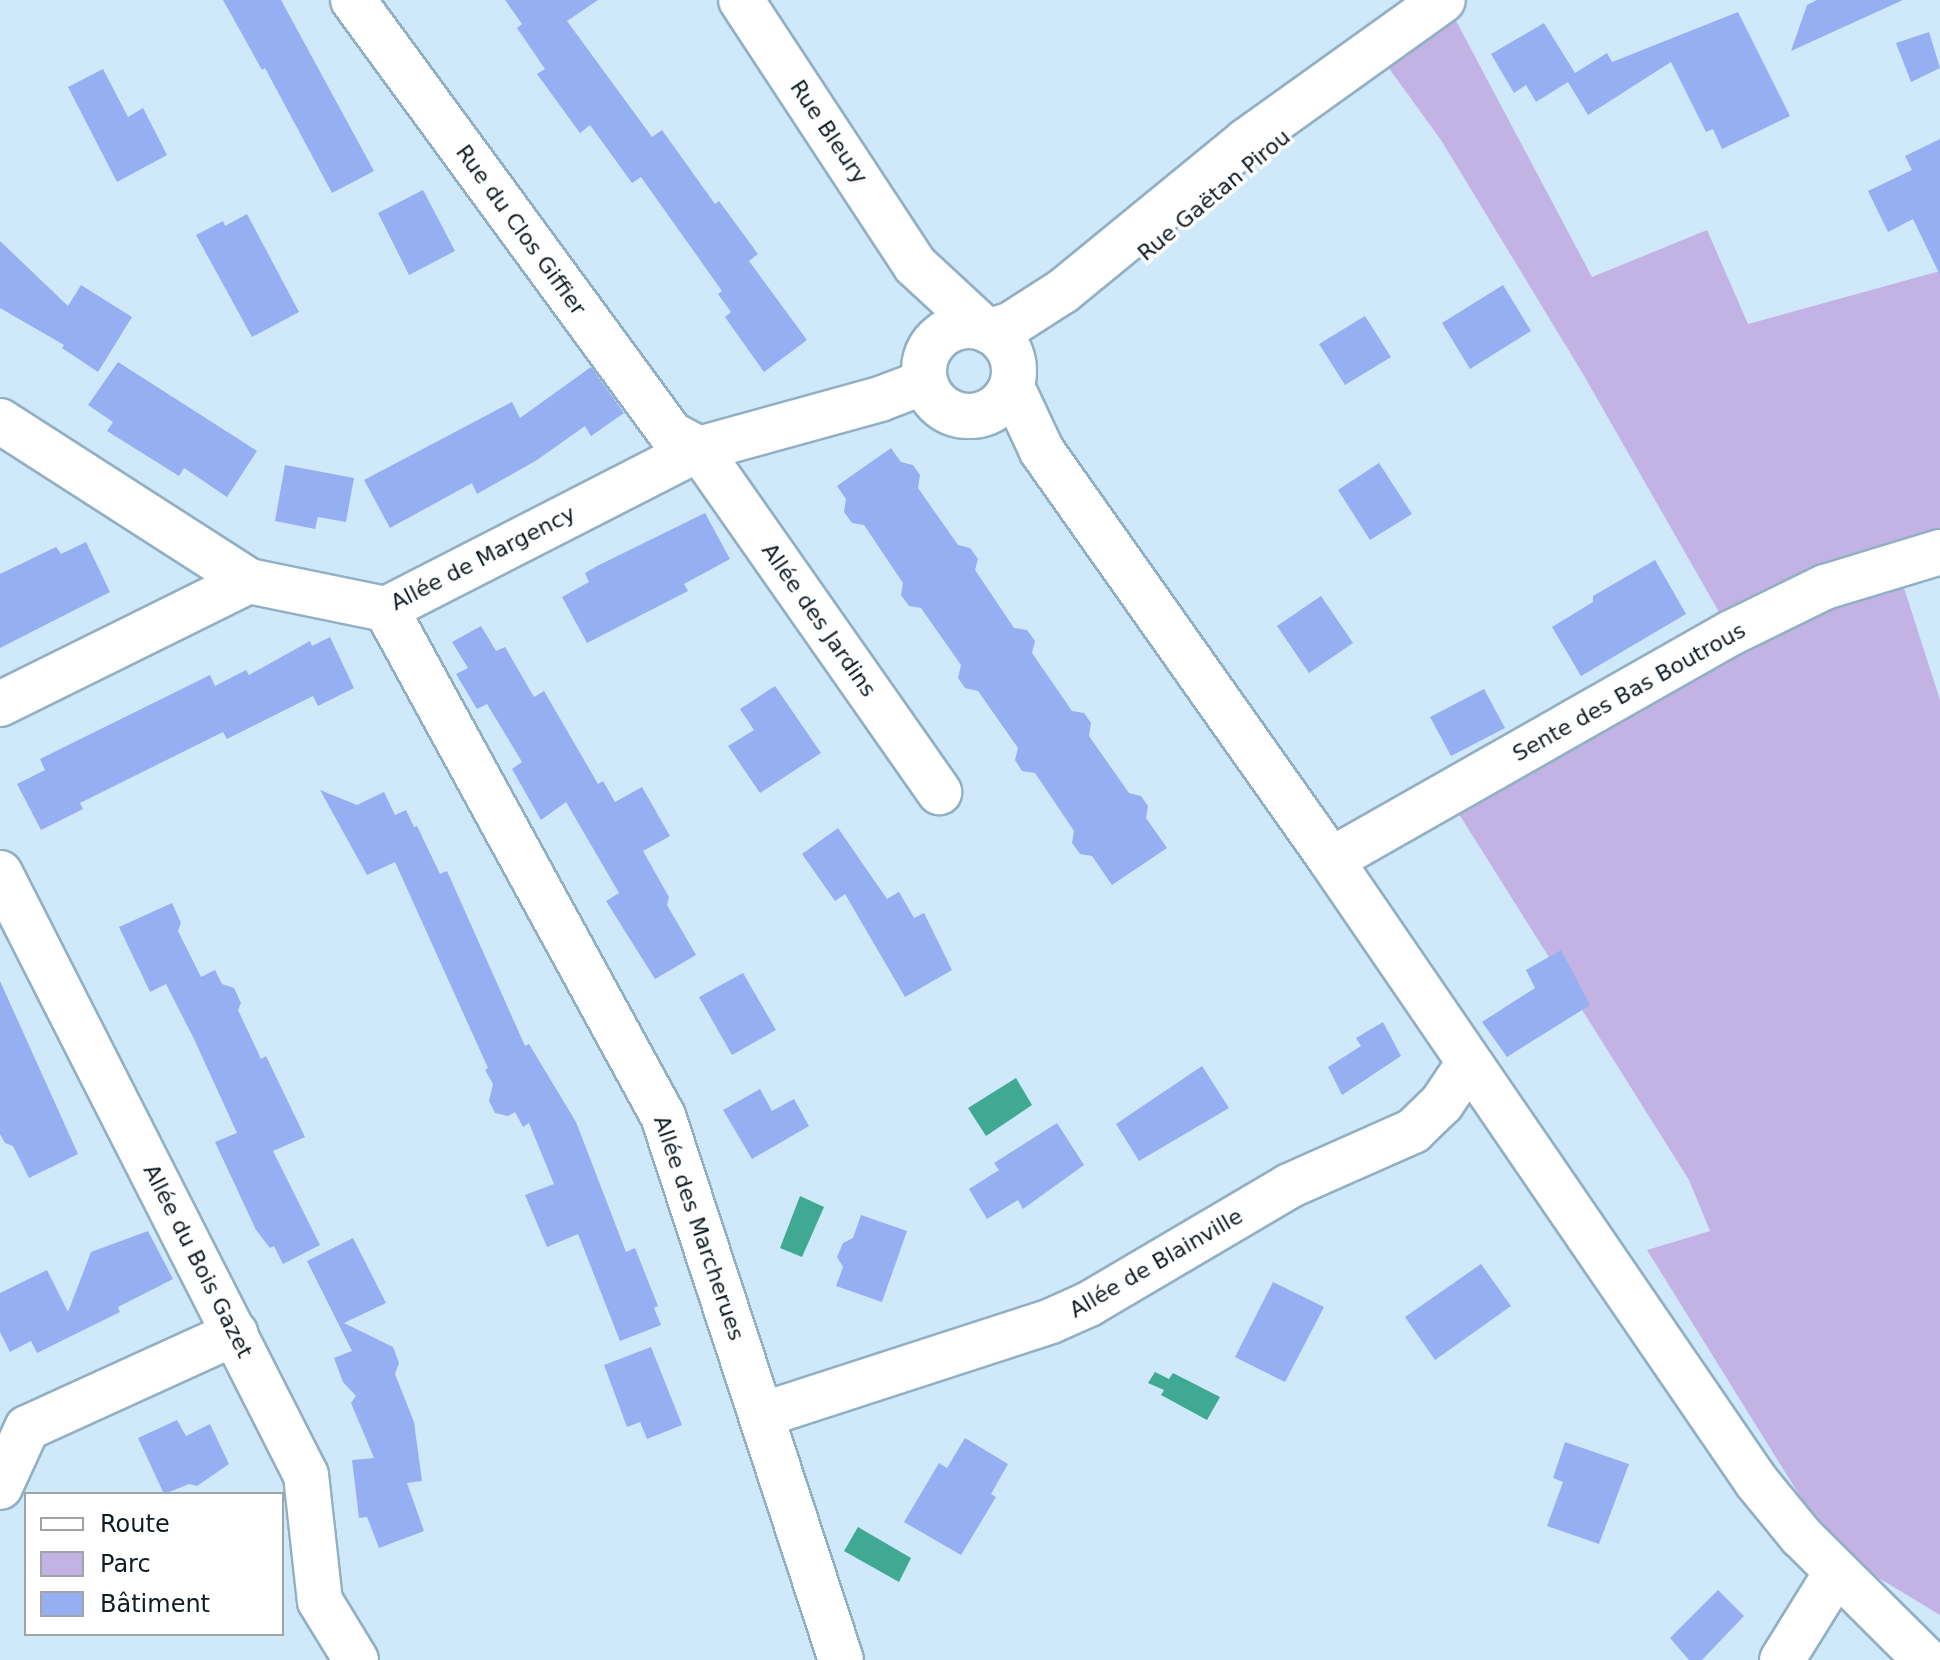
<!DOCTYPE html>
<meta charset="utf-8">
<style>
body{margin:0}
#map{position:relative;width:1940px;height:1660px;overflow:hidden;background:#d0e9fa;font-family:"DejaVu Sans",sans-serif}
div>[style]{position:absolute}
.green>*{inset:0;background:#c3b3e5}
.water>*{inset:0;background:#40a993}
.building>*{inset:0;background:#96aff3}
.roads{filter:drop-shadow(2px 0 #92b0c4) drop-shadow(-2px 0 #92b0c4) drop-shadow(0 2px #92b0c4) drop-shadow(0 -2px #92b0c4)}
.minor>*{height:44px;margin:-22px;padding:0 22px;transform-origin:22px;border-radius:22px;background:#fff}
.minor>.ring{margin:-22px;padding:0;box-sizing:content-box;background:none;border:44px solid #fff;border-radius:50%}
span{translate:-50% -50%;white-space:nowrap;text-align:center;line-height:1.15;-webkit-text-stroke:7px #fff;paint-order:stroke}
.street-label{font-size:22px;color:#101c23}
.legend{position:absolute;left:24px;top:1492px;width:260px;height:144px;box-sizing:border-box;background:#fff;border:2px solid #9fa4a7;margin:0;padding:10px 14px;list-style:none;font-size:24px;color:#101c23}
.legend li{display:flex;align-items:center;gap:16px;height:40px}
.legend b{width:40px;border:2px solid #9fa4a7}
</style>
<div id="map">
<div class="green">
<i style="clip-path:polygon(1445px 0,1592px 277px,1707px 230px,1748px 324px,1940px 271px,1940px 552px,1897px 566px,1940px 700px,1940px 1615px,1834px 1551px,1647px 1250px,1710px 1231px,1689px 1180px,1447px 795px,1731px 633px,1583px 374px,1441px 140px,1377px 52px)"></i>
</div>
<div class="water">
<i style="clip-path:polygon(1016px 1078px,1032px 1105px,986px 1136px,968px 1108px)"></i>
<i style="clip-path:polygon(800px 1196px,824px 1207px,802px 1257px,780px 1248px)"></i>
<i style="clip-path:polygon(1155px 1372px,1169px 1379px,1173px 1373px,1220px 1397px,1207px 1420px,1161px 1395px,1164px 1390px,1148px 1383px)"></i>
<i style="clip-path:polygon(858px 1527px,911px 1558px,899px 1582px,844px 1551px)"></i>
</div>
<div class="building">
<i style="clip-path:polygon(223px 0,281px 0,374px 171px,332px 193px,265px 68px,262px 70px)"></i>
<i style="clip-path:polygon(505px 0,598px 0,567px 21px,652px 137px,662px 130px,715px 204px,719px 201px,758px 254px,749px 261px,807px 340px,764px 372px,725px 317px,731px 312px,718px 294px,722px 291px,641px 177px,632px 183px,590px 125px,580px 133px,537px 74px,545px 69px,517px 28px,522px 24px)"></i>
<i style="clip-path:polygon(1817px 0,1903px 0,1791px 51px,1807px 5px)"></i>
<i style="clip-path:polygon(1738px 12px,1790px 116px,1722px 149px,1713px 129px,1706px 132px,1671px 62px,1588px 115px,1568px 82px,1536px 102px,1526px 85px,1514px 93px,1491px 54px,1544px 23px,1575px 73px,1607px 53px,1612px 62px)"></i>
<i style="clip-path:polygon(1929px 32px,1940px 68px,1911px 82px,1896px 43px)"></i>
<i style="clip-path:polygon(103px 69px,128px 117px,143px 108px,167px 155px,117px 182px,68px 87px)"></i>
<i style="clip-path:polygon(1940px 139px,1940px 275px,1913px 219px,1888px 232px,1868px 191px,1912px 170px,1905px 156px)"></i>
<i style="clip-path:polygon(423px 190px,455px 251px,409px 275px,378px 213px)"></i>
<i style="clip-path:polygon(247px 214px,299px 312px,252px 337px,196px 235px,223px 221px,225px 226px)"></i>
<i style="clip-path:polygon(0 241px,68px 306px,81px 285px,132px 317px,98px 372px,62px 348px,64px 345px,0 308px)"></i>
<i style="clip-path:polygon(1503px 285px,1531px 331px,1470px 369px,1442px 323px)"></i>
<i style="clip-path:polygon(1365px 316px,1391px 357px,1345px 385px,1319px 344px)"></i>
<i style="clip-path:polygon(118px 362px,257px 451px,227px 497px,184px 468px,179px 476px,107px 431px,113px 422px,88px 405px)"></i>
<i style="clip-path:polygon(591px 367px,624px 413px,591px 436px,585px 426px,537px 460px,477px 494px,472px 483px,390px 528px,364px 480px,512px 402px,520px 418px)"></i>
<i style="clip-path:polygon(891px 448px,901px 462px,913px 465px,920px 475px,918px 488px,958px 545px,970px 548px,978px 559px,975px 570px,1014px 628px,1027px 630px,1035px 641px,1032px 653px,1072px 711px,1084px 713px,1091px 723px,1089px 736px,1129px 793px,1141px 796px,1148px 806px,1146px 818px,1167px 848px,1112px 885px,1092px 856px,1080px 854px,1072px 843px,1074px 831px,1035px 773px,1022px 771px,1015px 760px,1018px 748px,978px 691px,965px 688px,958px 678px,961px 665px,921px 608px,909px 606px,901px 595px,903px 583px,864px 525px,852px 523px,844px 512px,846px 499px,837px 486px)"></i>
<i style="clip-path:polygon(1379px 463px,1412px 514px,1370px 540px,1338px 490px)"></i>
<i style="clip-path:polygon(285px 465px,354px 478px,346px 522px,318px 517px,315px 529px,275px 521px)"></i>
<i style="clip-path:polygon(705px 513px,730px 559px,684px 584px,688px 591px,587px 643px,562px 597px,589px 582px,585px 573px,597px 566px)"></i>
<i style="clip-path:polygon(86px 542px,110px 592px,0 648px,0 574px,56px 547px,61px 554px)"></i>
<i style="clip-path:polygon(1655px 560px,1686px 614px,1581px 676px,1552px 627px,1593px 602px,1593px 596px)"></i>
<i style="clip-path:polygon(1321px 596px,1353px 643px,1309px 673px,1277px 626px)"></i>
<i style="clip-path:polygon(481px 626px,496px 651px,505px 647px,534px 697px,544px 691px,598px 784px,603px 781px,615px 802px,642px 787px,670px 836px,643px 851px,669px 897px,667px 905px,696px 955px,655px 979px,606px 901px,619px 893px,566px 802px,541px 820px,512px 769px,522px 762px,487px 704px,477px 709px,456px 674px,468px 668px,452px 642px)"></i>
<i style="clip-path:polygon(330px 637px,354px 688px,318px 706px,313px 696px,227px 739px,223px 732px,80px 803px,83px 809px,41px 830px,17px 784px,45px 770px,40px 759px,210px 675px,215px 686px,246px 670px,249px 675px,310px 641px,312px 646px)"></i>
<i style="clip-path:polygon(775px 686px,821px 753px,760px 793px,728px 746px,754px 730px,740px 709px)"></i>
<i style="clip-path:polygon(1484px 689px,1505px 728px,1451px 756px,1430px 717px)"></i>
<i style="clip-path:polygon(320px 790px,357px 805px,384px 792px,395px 815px,406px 810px,414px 827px,417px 826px,440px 874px,447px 871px,525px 1046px,529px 1044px,576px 1122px,626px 1252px,635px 1248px,658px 1306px,654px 1308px,661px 1325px,620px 1341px,578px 1234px,547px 1247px,525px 1195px,554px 1184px,529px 1123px,523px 1127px,515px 1112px,508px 1116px,495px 1113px,489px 1101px,493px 1084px,485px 1070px,488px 1068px,395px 862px,367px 875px)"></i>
<i style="clip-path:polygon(838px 828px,887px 899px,899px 892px,914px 918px,924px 913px,952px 970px,905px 997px,845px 894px,835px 901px,802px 854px)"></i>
<i style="clip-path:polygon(172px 903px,181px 923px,178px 931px,201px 977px,215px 970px,222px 984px,234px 988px,241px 1003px,238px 1010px,261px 1059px,266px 1056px,305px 1137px,273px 1151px,320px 1245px,283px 1264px,274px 1246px,270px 1248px,256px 1230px,215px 1142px,237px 1133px,194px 1039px,166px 984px,150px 992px,119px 927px)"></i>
<i style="clip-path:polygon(1561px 950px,1590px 1005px,1507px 1057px,1482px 1022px,1535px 988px,1526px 970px)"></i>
<i style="clip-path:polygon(743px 973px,776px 1030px,732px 1055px,699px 997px)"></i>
<i style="clip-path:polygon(0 981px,78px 1154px,29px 1178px,13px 1146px,5px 1143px,0 1134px)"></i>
<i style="clip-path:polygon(1383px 1022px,1401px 1056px,1342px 1095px,1328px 1067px,1361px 1046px,1356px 1038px)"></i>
<i style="clip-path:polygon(1202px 1066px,1229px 1108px,1139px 1161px,1116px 1124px)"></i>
<i style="clip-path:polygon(760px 1089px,772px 1111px,794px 1099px,809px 1126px,752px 1159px,723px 1110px)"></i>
<i style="clip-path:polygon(1057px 1123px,1084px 1165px,1023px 1209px,1018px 1200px,987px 1219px,969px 1189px,999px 1170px,994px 1163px)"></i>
<i style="clip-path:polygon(861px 1215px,907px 1231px,882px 1302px,836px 1286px,843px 1267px,837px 1257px,843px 1243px,853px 1238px)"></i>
<i style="clip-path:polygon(148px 1231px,173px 1279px,118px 1307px,120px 1312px,37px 1353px,31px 1341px,10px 1352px,0 1332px,0 1293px,47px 1270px,68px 1312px,91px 1252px)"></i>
<i style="clip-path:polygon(353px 1238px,386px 1303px,344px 1323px,393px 1347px,399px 1363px,395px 1374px,414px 1422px,422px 1481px,407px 1483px,424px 1531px,379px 1548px,367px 1517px,359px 1518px,352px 1460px,374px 1458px,351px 1403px,356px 1396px,343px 1382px,334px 1358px,352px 1351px,307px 1261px)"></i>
<i style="clip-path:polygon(1481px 1264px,1511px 1306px,1435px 1360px,1405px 1317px)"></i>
<i style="clip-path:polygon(1273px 1282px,1324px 1307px,1285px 1382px,1235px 1357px)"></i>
<i style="clip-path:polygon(651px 1347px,682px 1425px,647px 1439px,640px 1422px,627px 1427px,604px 1365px)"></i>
<i style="clip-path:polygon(177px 1420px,186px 1436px,210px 1424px,229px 1464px,197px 1486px,189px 1484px,164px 1494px,138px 1438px)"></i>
<i style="clip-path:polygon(965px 1438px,1008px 1464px,991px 1494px,996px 1497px,961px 1555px,904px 1522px,939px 1463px,947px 1468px)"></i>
<i style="clip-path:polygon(1565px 1442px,1629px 1464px,1599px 1544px,1547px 1526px,1563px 1482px,1553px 1478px)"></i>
<i style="clip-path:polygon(1718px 1590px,1744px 1616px,1702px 1660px,1689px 1660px,1670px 1638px)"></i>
</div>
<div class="roads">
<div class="minor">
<i style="left:353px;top:0;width:538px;rotate:53.77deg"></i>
<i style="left:671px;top:434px;width:32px;rotate:28deg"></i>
<i style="left:699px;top:449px;width:419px;rotate:55deg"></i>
<i style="left:741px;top:0;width:317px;rotate:56.7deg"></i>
<i style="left:915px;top:265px;width:93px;rotate:42.8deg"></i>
<i class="ring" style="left:924px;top:326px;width:46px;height:46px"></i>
<i style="left:989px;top:331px;width:22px;rotate:-16deg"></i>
<i style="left:1010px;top:325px;width:63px;rotate:-32.7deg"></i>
<i style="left:1063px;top:291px;width:237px;rotate:-39.3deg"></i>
<i style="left:1246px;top:141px;width:242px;rotate:-35.6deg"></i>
<i style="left:1012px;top:387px;width:71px;rotate:64.9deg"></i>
<i style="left:1042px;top:451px;width:501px;rotate:54.75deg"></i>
<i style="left:1331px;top:860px;width:753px;rotate:55.61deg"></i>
<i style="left:1756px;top:1481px;width:71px;rotate:50.7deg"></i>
<i style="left:1801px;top:1536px;width:176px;rotate:44.8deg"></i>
<i style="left:0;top:421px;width:296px;rotate:32.7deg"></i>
<i style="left:386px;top:609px;width:578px;rotate:61.35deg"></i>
<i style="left:663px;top:1116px;width:572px;rotate:71.88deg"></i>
<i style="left:0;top:704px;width:278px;rotate:-26.3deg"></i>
<i style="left:249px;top:581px;width:140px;rotate:11.6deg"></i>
<i style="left:386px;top:609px;width:352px;rotate:-27.1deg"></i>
<i style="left:699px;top:449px;width:188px;rotate:-15.4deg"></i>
<i style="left:880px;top:399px;width:48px;rotate:-20.7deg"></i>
<i style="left:1331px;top:860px;width:460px;rotate:-29.6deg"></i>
<i style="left:1731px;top:633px;width:105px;rotate:-26.1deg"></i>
<i style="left:1825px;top:587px;width:120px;rotate:-16.9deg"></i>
<i style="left:0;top:873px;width:675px;rotate:63.06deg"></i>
<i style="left:306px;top:1475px;width:127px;rotate:83.7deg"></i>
<i style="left:320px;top:1601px;width:69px;rotate:58.6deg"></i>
<i style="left:762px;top:1415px;width:304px;rotate:-18deg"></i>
<i style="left:1051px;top:1321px;width:42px;rotate:-24.1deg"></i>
<i style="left:1089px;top:1304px;width:232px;rotate:-30.5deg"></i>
<i style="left:1289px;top:1186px;width:136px;rotate:-23.9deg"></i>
<i style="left:1413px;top:1131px;width:40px;rotate:-44deg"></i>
<i style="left:1442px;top:1103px;width:47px;rotate:-56.3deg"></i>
<i style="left:0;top:1487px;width:65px;rotate:-65.4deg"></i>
<i style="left:27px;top:1428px;width:229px;rotate:-24.5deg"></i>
<i style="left:1782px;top:1660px;width:102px;rotate:-58.2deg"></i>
</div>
</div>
<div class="street-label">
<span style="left:829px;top:132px;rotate:56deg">Rue Bleury</span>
<span style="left:1214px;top:195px;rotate:-40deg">Rue Gaëtan Pirou</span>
<span style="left:521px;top:230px;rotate:54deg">Rue du Clos Giffier</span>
<span style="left:483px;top:558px;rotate:-27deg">Allée de Margency</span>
<span style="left:819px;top:620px;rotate:55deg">Allée des Jardins</span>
<span style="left:1629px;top:692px;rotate:-29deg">Sente des Bas Boutrous</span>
<span style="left:699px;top:1228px;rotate:71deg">Allée des Marcherues</span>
<span style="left:198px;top:1261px;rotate:63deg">Allée du Bois Gazet</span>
<span style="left:1156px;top:1263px;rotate:-30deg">Allée de Blainville</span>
</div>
<ul class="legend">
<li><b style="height:10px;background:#fff"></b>Route</li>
<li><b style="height:22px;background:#c3b3e5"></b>Parc</li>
<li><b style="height:22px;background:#96aff3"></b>Bâtiment</li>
</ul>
</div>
